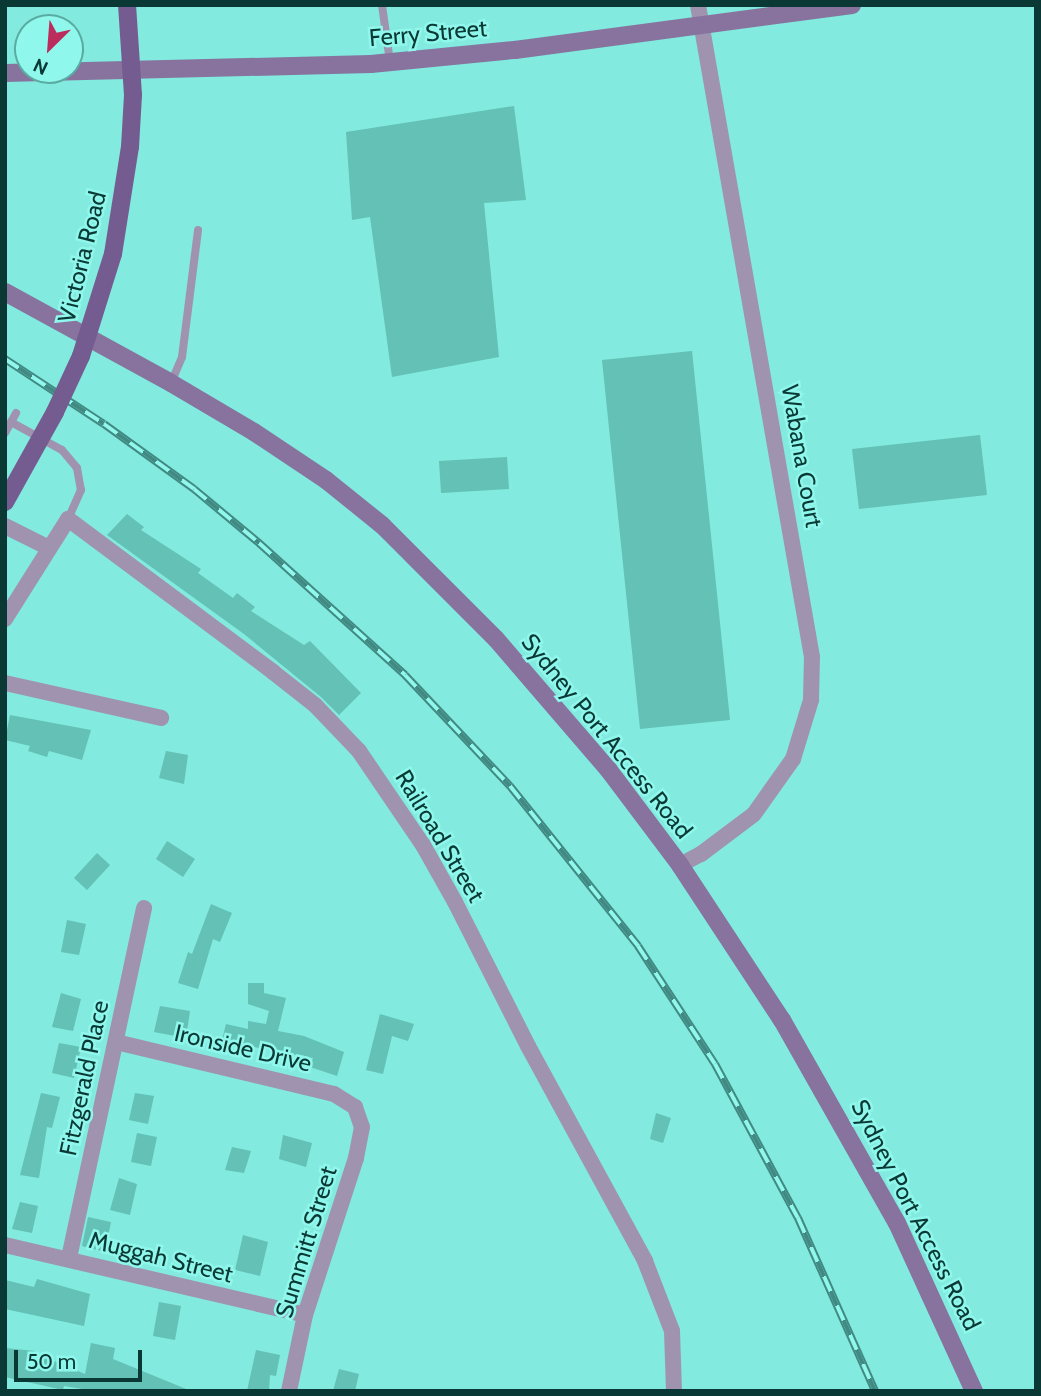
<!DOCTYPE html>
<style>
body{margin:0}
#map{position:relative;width:1041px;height:1396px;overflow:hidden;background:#82eade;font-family:Cabin,sans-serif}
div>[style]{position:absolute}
.building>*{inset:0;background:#63c1b6}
.lane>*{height:8px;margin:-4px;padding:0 4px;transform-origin:4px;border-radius:4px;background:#a093b0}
.street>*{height:16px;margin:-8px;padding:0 8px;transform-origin:8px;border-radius:8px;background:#a093b0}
.secondary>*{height:18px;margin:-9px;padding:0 9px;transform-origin:9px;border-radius:9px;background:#87739e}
.rail>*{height:8px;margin-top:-4px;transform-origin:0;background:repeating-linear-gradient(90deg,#8ff7eb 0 16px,#418a83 0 32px);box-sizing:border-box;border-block:2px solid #418a83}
.primary-bridge>*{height:18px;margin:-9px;padding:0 9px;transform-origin:9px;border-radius:9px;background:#755c90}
span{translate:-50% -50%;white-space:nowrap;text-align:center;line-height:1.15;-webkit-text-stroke:5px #8ff7eb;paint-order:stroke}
.street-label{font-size:24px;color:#0a3935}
.frame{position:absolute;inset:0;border:7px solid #0a3935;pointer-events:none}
.north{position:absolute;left:14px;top:14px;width:70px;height:70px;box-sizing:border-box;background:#8ff7eb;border:2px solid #5aaba2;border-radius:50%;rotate:205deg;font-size:19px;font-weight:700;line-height:28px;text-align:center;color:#0a3935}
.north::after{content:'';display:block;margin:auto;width:24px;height:32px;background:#bb2d5d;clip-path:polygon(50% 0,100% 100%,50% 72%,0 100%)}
.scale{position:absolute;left:14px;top:1350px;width:128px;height:32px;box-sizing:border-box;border:4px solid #0a3935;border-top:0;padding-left:9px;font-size:21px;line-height:24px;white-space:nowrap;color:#0a3935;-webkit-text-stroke:5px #8ff7eb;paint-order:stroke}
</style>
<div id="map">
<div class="building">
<i style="clip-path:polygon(514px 106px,526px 200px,484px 203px,499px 357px,392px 377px,370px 217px,352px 220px,346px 132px)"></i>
<i style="clip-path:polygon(692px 351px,730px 720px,640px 729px,602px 360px)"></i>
<i style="clip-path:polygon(980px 435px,987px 495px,859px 509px,852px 449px)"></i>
<i style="clip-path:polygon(507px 457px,509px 489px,441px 493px,439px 461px)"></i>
<i style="clip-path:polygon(127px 514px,144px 527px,141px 530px,201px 569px,198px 573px,233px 598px,237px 593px,255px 607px,251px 611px,304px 645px,310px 641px,361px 693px,339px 715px,321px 697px,244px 634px,107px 535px)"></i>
<i style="clip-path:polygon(10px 715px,91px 730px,82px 760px,49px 751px,47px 757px,28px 751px,30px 746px,5px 740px)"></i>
<i style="clip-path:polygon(166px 751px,188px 755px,184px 784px,159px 778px)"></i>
<i style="clip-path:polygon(167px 841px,195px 859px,183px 877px,156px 859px)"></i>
<i style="clip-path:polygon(97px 853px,110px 865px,87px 890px,74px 878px)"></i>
<i style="clip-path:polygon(211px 904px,232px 913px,220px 942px,213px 939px,198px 989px,178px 983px,188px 952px,192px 954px)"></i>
<i style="clip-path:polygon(67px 920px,86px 924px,79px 955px,61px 952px)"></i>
<i style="clip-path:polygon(248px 983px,264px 983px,264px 993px,286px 998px,278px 1031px,304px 1036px,344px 1052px,337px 1076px,310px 1067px,313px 1058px,249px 1046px,248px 1050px,221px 1044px,226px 1024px,248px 1029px,248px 1021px,266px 1024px,269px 1011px,248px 1004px)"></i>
<i style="clip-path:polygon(61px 993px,81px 999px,73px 1031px,52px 1027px)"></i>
<i style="clip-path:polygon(160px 1006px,190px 1011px,186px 1038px,154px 1032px)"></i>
<i style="clip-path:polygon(380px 1014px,414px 1024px,408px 1041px,392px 1036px,383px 1074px,366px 1070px)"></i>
<i style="clip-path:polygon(59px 1043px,81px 1047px,74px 1078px,52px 1073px)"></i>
<i style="clip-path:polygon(41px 1093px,60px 1097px,52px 1128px,47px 1127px,39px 1178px,20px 1175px)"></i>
<i style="clip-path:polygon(135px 1093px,154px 1096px,148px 1124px,129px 1120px)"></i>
<i style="clip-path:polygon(656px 1113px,671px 1118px,663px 1143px,650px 1139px)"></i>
<i style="clip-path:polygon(137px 1133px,157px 1137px,151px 1166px,131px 1162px)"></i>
<i style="clip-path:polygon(283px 1135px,312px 1143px,306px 1167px,279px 1159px)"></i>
<i style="clip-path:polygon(232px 1147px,251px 1151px,244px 1173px,225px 1170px)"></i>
<i style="clip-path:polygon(119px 1178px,137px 1184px,130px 1215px,110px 1210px)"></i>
<i style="clip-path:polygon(20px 1202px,38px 1206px,32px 1233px,12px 1229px)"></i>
<i style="clip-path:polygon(88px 1217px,111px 1222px,105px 1252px,82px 1246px)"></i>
<i style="clip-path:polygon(243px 1235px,268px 1242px,260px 1276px,235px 1270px)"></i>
<i style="clip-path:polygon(37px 1279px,90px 1294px,84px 1326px,5px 1309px,5px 1280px,34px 1287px)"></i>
<i style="clip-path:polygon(159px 1302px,181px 1306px,175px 1340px,153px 1336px)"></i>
<i style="clip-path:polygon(91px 1343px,115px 1348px,113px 1359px,191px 1391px,94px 1391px,64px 1386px,63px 1390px,5px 1377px,5px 1348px,35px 1351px,35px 1353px,85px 1374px)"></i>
<i style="clip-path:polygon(256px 1350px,280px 1355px,276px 1376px,270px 1375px,269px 1391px,247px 1391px)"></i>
<i style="clip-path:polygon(339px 1369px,359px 1374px,355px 1391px,333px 1391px)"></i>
</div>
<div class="lane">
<i style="left:382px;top:5px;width:58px;rotate:82deg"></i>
<i style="left:171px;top:383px;width:28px;rotate:-67deg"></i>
<i style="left:182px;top:357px;width:128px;rotate:-82.8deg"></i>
<i style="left:11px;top:422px;width:58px;rotate:28.8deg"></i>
<i style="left:62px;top:450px;width:23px;rotate:50deg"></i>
<i style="left:77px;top:468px;width:22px;rotate:80deg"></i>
<i style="left:81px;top:490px;width:32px;rotate:114deg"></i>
<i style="left:5px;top:433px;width:23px;rotate:-61deg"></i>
</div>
<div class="street">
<i style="left:5px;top:526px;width:49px;rotate:26.6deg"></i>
<i style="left:5px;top:619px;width:118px;rotate:-57.8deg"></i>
<i style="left:68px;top:519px;width:256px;rotate:36.7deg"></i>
<i style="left:273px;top:672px;width:53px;rotate:38.2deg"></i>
<i style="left:315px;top:705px;width:64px;rotate:46.3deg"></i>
<i style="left:359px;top:751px;width:114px;rotate:55.8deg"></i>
<i style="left:423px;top:845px;width:65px;rotate:60.7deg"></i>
<i style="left:455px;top:902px;width:161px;rotate:63.1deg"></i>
<i style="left:528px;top:1046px;width:245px;rotate:61.4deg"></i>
<i style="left:645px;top:1261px;width:75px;rotate:68.9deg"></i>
<i style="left:672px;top:1331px;width:60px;rotate:88.1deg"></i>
<i style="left:5px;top:683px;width:160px;rotate:12.6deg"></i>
<i style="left:680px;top:865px;width:24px;rotate:-28deg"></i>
<i style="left:701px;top:854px;width:66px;rotate:-37deg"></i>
<i style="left:754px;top:814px;width:67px;rotate:-54.7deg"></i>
<i style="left:793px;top:759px;width:62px;rotate:-73deg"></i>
<i style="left:811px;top:700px;width:43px;rotate:-88.7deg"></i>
<i style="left:812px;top:657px;width:662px;rotate:-99.92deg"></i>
<i style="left:116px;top:1042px;width:224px;rotate:13.4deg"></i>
<i style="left:334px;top:1094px;width:25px;rotate:32deg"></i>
<i style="left:355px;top:1107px;width:21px;rotate:71deg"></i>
<i style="left:362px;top:1127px;width:32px;rotate:101deg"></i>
<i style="left:356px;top:1158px;width:165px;rotate:108deg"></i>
<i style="left:305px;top:1315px;width:78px;rotate:101.9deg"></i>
<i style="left:5px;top:1245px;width:308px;rotate:13.1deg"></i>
<i style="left:69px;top:1258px;width:358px;rotate:-77.9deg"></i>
</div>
<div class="secondary">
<i style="left:5px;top:73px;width:366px;rotate:-1.4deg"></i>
<i style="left:371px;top:64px;width:145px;rotate:-5.6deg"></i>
<i style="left:515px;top:50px;width:340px;rotate:-7.6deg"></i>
<i style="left:5px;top:292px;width:189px;rotate:28.7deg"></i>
<i style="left:171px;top:383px;width:96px;rotate:30.6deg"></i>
<i style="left:254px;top:432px;width:87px;rotate:33.7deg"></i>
<i style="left:326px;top:480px;width:72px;rotate:38.8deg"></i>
<i style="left:382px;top:525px;width:161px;rotate:45deg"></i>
<i style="left:496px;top:639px;width:172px;rotate:49.3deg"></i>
<i style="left:608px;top:769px;width:120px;rotate:53.1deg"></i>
<i style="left:680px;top:865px;width:186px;rotate:56.7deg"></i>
<i style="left:782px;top:1020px;width:233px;rotate:60.5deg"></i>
<i style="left:897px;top:1223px;width:185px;rotate:65.4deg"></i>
</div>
<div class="rail">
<i style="left:5px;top:359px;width:118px;rotate:33.3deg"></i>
<i style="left:104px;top:424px;width:111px;rotate:35.8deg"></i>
<i style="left:194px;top:489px;width:85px;rotate:39.7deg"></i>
<i style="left:259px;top:543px;width:197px;rotate:42.1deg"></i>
<i style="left:405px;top:675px;width:153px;rotate:46.6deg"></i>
<i style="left:510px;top:786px;width:205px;rotate:51.3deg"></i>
<i style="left:638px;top:946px;width:141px;rotate:56.9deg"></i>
<i style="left:715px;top:1064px;width:175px;rotate:61.7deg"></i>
<i style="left:798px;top:1218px;width:189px;rotate:66deg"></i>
</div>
<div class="primary-bridge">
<i style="left:5px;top:502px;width:103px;rotate:-60.9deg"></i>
<i style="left:55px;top:412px;width:62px;rotate:-65.1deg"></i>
<i style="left:81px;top:356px;width:107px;rotate:-72.6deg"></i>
<i style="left:113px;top:254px;width:108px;rotate:-81deg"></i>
<i style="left:130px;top:147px;width:52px;rotate:-86.7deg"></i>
<i style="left:133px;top:95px;width:90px;rotate:-93.8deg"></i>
</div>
<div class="street-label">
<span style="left:428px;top:33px;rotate:-5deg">Ferry Street</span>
<span style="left:82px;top:257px;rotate:-76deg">Victoria Road</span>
<span style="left:802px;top:456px;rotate:80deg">Wabana Court</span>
<span style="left:607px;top:736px;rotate:51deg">Sydney Port Access Road</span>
<span style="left:440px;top:836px;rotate:59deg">Railroad Street</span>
<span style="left:243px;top:1048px;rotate:13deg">Ironside Drive</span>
<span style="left:84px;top:1078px;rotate:-78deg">Fitzgerald Place</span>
<span style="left:916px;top:1215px;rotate:63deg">Sydney Port Access Road</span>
<span style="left:306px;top:1242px;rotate:-73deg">Summitt Street</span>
<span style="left:161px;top:1257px;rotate:14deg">Muggah Street</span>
</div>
<div class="frame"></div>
<div class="north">N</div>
<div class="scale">50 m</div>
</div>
